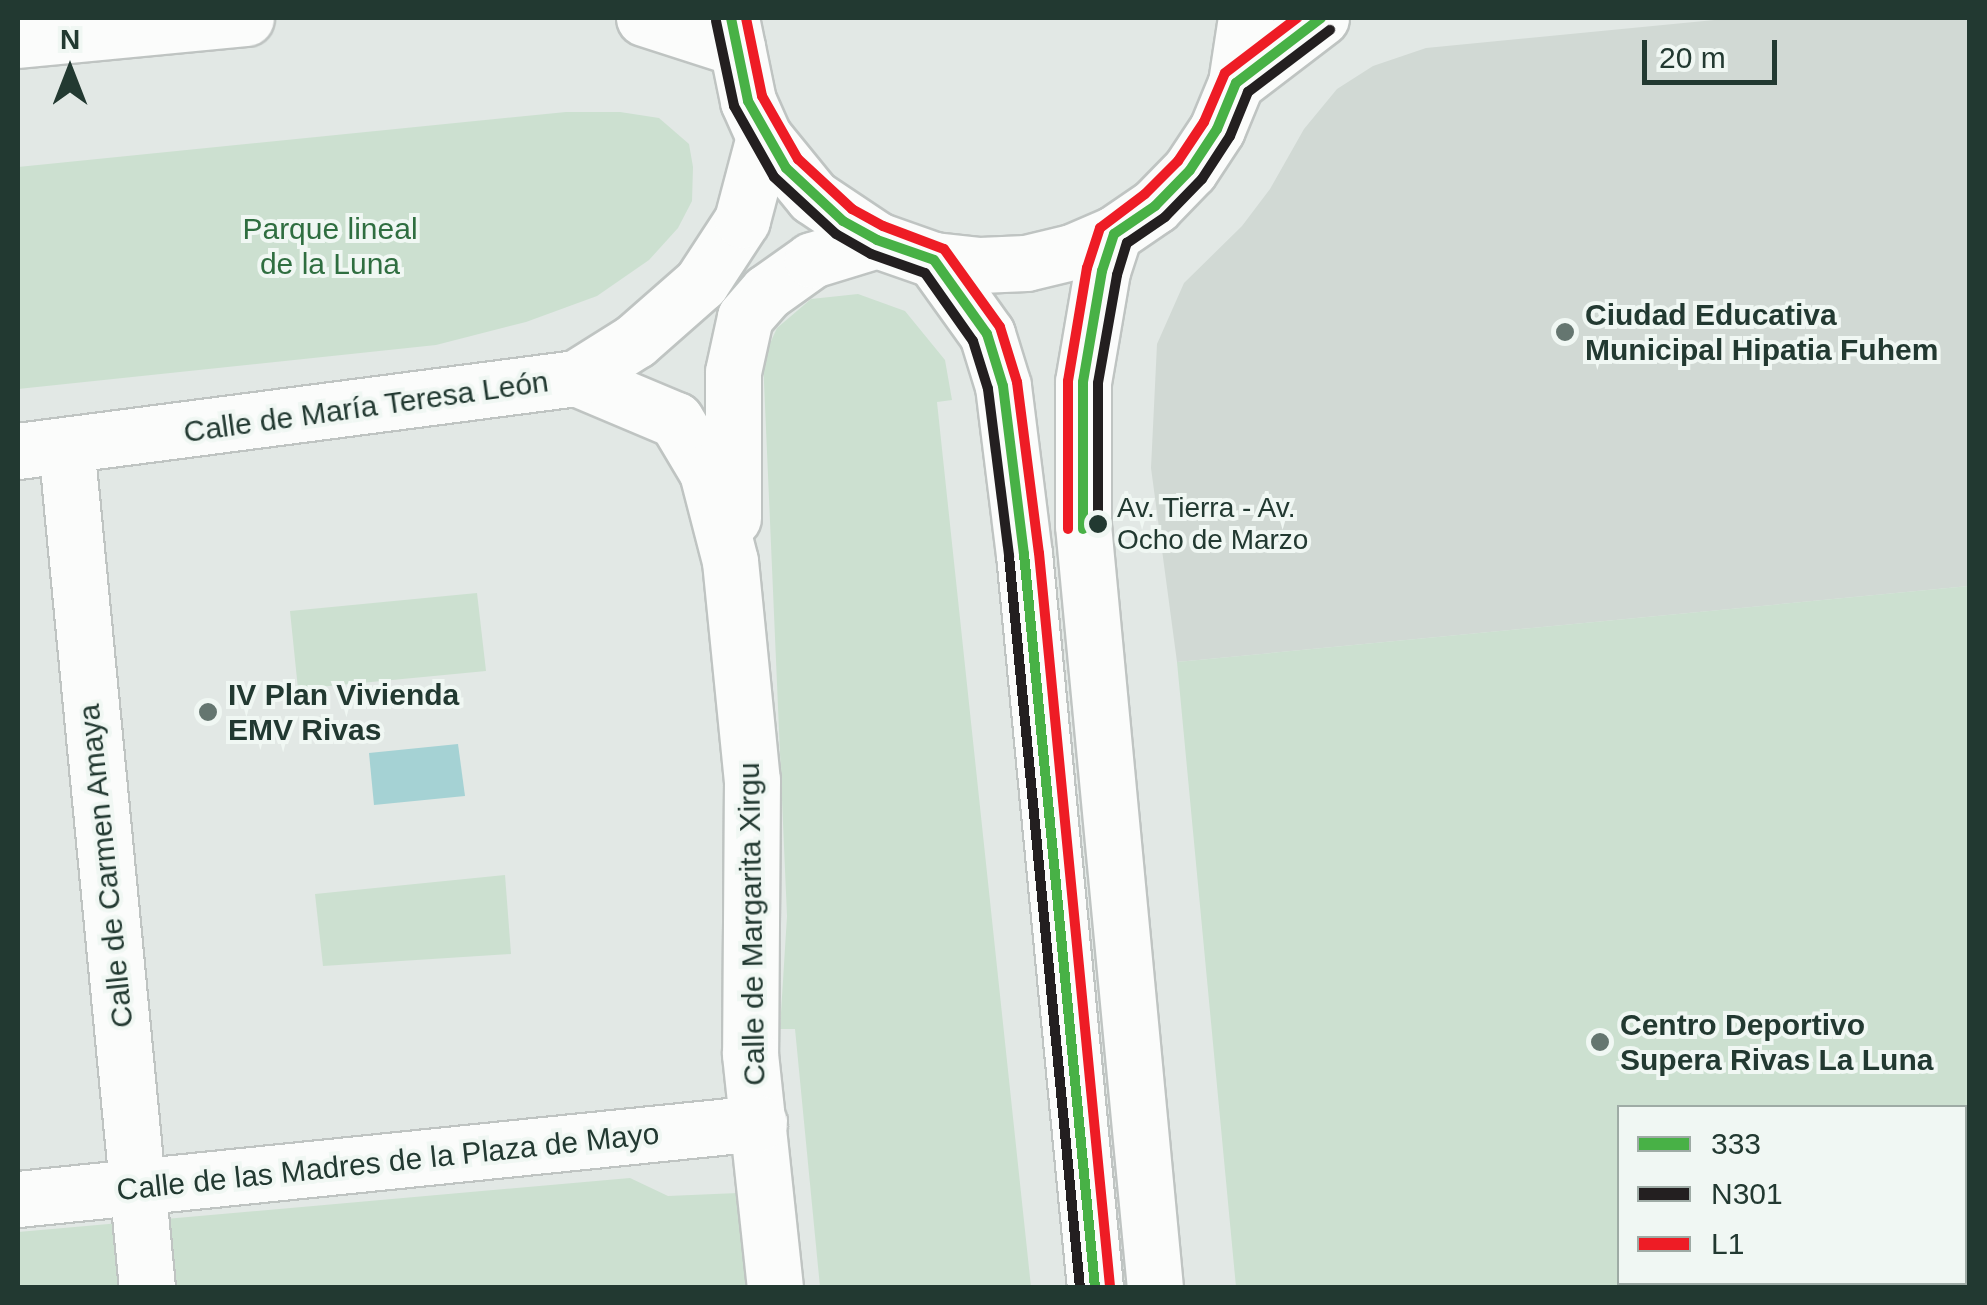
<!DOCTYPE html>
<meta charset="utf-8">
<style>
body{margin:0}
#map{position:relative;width:1987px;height:1305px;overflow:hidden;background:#e2e8e5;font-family:Arial,sans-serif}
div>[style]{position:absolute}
.built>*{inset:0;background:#d1d9d4}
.green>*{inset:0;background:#cce0d0}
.water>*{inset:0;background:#a5d2d4}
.roads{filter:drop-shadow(2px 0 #bfc4c2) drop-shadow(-2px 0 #bfc4c2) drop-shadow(0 2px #bfc4c2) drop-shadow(0 -2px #bfc4c2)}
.minor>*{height:55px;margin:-27.5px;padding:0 27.5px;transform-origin:27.5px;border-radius:27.5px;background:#fbfcfb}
.bus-1>*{height:10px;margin:-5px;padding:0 5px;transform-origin:5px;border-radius:5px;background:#48b146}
.bus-2>*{height:10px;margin:-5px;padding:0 5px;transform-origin:5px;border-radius:5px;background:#231f20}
.bus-3>*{height:10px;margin:-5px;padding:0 5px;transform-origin:5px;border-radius:5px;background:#ee1c25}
.dots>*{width:28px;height:28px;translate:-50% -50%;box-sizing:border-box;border:5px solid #f0f7f3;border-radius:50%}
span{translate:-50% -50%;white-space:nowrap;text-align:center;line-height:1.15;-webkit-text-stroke:8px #f0f7f3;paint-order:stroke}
.bus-label{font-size:28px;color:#223931}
.left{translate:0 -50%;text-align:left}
.park-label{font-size:30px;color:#2f6e40}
.poi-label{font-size:30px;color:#223931;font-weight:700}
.street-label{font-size:30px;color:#223931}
.frame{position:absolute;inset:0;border:20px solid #223931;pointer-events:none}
.legend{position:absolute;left:1617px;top:1105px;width:350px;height:180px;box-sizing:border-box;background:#f0f7f3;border:2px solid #9eaba5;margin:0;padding:12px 18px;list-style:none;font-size:30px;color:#223931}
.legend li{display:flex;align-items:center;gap:20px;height:50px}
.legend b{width:50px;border:2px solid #9eaba5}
.north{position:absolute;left:20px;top:20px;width:100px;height:100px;-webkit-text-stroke:8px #f0f7f3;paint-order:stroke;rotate:0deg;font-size:28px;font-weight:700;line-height:40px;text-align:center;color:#223931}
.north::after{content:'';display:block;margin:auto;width:35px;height:45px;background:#223931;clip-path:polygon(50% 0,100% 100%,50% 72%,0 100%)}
.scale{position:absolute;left:1642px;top:40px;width:135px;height:45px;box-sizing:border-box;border:5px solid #223931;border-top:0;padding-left:12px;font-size:30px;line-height:35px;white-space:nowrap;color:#223931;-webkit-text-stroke:8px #f0f7f3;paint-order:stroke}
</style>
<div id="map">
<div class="built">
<i style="clip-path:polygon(1735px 18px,1969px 18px,1969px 586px,1177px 662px,1151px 468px,1157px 344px,1184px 283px,1242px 226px,1270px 189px,1304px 129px,1337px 89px,1373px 66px,1426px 48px)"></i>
</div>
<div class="green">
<i style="clip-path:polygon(566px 112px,620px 112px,659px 118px,689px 144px,693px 167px,692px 201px,678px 228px,649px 260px,597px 296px,526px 322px,436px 345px,18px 389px,18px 167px)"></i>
<i style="clip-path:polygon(858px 294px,905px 311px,945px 360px,952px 400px,937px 402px,1031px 1287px,820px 1287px,795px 1029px,780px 1029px,787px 916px,763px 359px,777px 328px,811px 299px)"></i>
<i style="clip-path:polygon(evenodd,1969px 586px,1969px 1287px,1236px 1287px,1177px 662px,1969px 586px,1620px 1108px,1964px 1108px,1964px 1282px,1620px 1282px,1620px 1108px)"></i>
<i style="clip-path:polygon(477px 593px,486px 671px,298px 689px,290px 611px)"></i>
<i style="clip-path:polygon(505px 875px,511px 954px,323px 966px,315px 894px)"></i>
<i style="clip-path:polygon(630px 1178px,668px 1196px,738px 1193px,747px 1287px,18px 1288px,18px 1232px)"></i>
</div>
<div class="water">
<i style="clip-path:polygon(458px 744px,465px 796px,374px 805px,369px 753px)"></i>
</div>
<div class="roads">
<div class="minor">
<i style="left:644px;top:18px;width:98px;rotate:17.9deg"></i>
<i style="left:731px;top:18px;width:85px;rotate:78.4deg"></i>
<i style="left:748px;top:101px;width:39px;rotate:66deg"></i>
<i style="left:764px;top:137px;width:77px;rotate:50.8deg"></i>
<i style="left:813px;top:197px;width:77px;rotate:33.9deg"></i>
<i style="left:877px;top:240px;width:60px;rotate:19.3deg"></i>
<i style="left:934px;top:260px;width:46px;rotate:6.2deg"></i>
<i style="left:980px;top:265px;width:46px;rotate:-2.5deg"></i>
<i style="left:1026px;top:263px;width:47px;rotate:-13.4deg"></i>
<i style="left:1072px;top:252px;width:46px;rotate:-23.2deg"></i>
<i style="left:1114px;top:234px;width:50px;rotate:-34.3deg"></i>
<i style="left:1155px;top:206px;width:50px;rotate:-45.8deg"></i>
<i style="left:1190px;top:170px;width:49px;rotate:-56.6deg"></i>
<i style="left:1217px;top:129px;width:50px;rotate:-67.6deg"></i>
<i style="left:1236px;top:83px;width:66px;rotate:-81.3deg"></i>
<i style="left:18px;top:40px;width:229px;rotate:-5.5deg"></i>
<i style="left:1236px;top:83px;width:107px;rotate:-37.4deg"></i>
<i style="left:1114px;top:234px;width:39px;rotate:108deg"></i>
<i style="left:1102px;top:271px;width:113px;rotate:99.7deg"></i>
<i style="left:1083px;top:382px;width:143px;rotate:90deg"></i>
<i style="left:1083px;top:525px;width:766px;rotate:84.61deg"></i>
<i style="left:934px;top:260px;width:91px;rotate:54.4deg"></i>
<i style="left:987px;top:334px;width:54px;rotate:72.9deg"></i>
<i style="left:1003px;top:386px;width:169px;rotate:82.9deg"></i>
<i style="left:1024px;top:554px;width:737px;rotate:84.47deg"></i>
<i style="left:576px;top:378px;width:108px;rotate:22.8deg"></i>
<i style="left:676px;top:420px;width:61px;rotate:59.2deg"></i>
<i style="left:707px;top:472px;width:92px;rotate:75.5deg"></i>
<i style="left:730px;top:561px;width:220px;rotate:84.3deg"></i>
<i style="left:752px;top:780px;width:274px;rotate:90.4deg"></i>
<i style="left:750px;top:1054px;width:235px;rotate:83.9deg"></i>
<i style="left:66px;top:445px;width:847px;rotate:84.51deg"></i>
<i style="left:18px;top:451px;width:563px;rotate:-7.45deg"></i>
<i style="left:576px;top:378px;width:70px;rotate:-32.1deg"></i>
<i style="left:635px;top:341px;width:88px;rotate:-41.3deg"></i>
<i style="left:701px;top:283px;width:75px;rotate:-56.9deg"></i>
<i style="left:742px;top:220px;width:86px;rotate:-75.2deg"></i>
<i style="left:733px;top:518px;width:146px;rotate:-90deg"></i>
<i style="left:733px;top:372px;width:56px;rotate:-77.7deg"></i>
<i style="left:745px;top:317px;width:33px;rotate:-49deg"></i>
<i style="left:767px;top:292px;width:55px;rotate:-35.4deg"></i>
<i style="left:812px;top:260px;width:68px;rotate:-17.1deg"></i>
<i style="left:18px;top:1199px;width:745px;rotate:-5.86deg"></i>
</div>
</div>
<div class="bus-1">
<i style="left:731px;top:18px;width:85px;rotate:78.4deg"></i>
<i style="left:748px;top:101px;width:77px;rotate:60.4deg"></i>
<i style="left:786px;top:168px;width:78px;rotate:42.9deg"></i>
<i style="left:843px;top:221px;width:39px;rotate:29deg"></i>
<i style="left:877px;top:240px;width:60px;rotate:19.3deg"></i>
<i style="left:934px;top:260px;width:91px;rotate:54.4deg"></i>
<i style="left:987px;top:334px;width:54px;rotate:72.9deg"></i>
<i style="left:1003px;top:386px;width:169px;rotate:82.9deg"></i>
<i style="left:1024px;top:554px;width:737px;rotate:84.47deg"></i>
<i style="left:1083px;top:529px;width:147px;rotate:-90deg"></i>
<i style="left:1083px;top:382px;width:113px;rotate:-80.3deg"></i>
<i style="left:1102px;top:271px;width:39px;rotate:-72deg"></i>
<i style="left:1114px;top:234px;width:50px;rotate:-34.3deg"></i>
<i style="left:1155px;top:206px;width:50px;rotate:-45.8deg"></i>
<i style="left:1190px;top:170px;width:49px;rotate:-56.6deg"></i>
<i style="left:1217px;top:129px;width:50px;rotate:-67.6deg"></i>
<i style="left:1236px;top:83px;width:107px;rotate:-37.4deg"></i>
</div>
<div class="bus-2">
<i style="left:716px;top:21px;width:87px;rotate:78deg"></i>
<i style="left:734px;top:106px;width:81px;rotate:60.6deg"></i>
<i style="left:774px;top:177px;width:84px;rotate:42.6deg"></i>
<i style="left:836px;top:234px;width:40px;rotate:29.7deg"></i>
<i style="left:871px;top:254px;width:57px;rotate:19.4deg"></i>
<i style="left:925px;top:273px;width:83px;rotate:54.8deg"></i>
<i style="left:973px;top:341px;width:50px;rotate:72.6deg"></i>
<i style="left:988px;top:389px;width:168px;rotate:82.8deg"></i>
<i style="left:1009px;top:556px;width:735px;rotate:84.46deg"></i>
<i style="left:1098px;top:529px;width:146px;rotate:-90deg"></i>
<i style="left:1098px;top:383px;width:110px;rotate:-80deg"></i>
<i style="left:1117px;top:275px;width:34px;rotate:-73deg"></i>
<i style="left:1127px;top:243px;width:46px;rotate:-34.4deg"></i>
<i style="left:1165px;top:217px;width:53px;rotate:-45.8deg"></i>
<i style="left:1202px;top:179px;width:51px;rotate:-56.9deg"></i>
<i style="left:1230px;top:136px;width:48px;rotate:-67.8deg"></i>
<i style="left:1248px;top:92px;width:103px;rotate:-37.1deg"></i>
</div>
<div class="bus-3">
<i style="left:746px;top:18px;width:80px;rotate:78.4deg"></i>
<i style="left:762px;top:96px;width:73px;rotate:60.3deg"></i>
<i style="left:798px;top:159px;width:74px;rotate:42.8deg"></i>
<i style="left:852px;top:209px;width:35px;rotate:29deg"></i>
<i style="left:883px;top:226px;width:65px;rotate:20.7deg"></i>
<i style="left:944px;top:249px;width:96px;rotate:54.3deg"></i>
<i style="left:1000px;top:327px;width:58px;rotate:72.8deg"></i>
<i style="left:1017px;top:382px;width:172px;rotate:82.7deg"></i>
<i style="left:1039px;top:553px;width:737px;rotate:84.47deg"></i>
<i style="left:1068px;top:529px;width:148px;rotate:-90deg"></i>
<i style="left:1068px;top:381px;width:115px;rotate:-80.5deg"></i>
<i style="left:1087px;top:268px;width:42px;rotate:-72deg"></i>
<i style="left:1100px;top:228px;width:56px;rotate:-37.1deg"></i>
<i style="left:1145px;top:194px;width:47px;rotate:-45deg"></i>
<i style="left:1178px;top:161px;width:47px;rotate:-56.3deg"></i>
<i style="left:1204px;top:122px;width:53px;rotate:-66.8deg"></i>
<i style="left:1225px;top:73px;width:91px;rotate:-37.4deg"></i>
</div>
<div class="dots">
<i style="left:1565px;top:332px;background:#657670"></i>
<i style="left:1098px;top:524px;background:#223931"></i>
<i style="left:208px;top:712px;background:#657670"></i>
<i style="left:1600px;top:1042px;background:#657670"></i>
</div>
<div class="bus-label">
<span class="left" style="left:1117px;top:524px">Av. Tierra - Av.<br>Ocho de Marzo</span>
</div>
<div class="park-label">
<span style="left:330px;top:246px">Parque lineal<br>de la Luna</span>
</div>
<div class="poi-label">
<span class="left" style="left:1585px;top:332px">Ciudad Educativa<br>Municipal Hipatia Fuhem</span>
<span class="left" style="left:228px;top:712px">IV Plan Vivienda<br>EMV Rivas</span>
<span class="left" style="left:1620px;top:1042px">Centro Deportivo<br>Supera Rivas La Luna</span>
</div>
<div class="street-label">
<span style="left:366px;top:407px;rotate:-8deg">Calle de María Teresa León</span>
<span style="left:106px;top:866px;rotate:-96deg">Calle de Carmen Amaya</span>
<span style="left:752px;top:924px;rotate:-91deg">Calle de Margarita Xirgu</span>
<span style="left:388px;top:1162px;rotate:-6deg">Calle de las Madres de la Plaza de Mayo</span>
</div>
<div class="frame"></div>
<ul class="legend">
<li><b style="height:12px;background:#48b146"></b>333</li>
<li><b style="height:12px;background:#231f20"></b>N301</li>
<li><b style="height:12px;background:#ee1c25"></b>L1</li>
</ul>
<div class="north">N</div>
<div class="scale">20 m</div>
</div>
